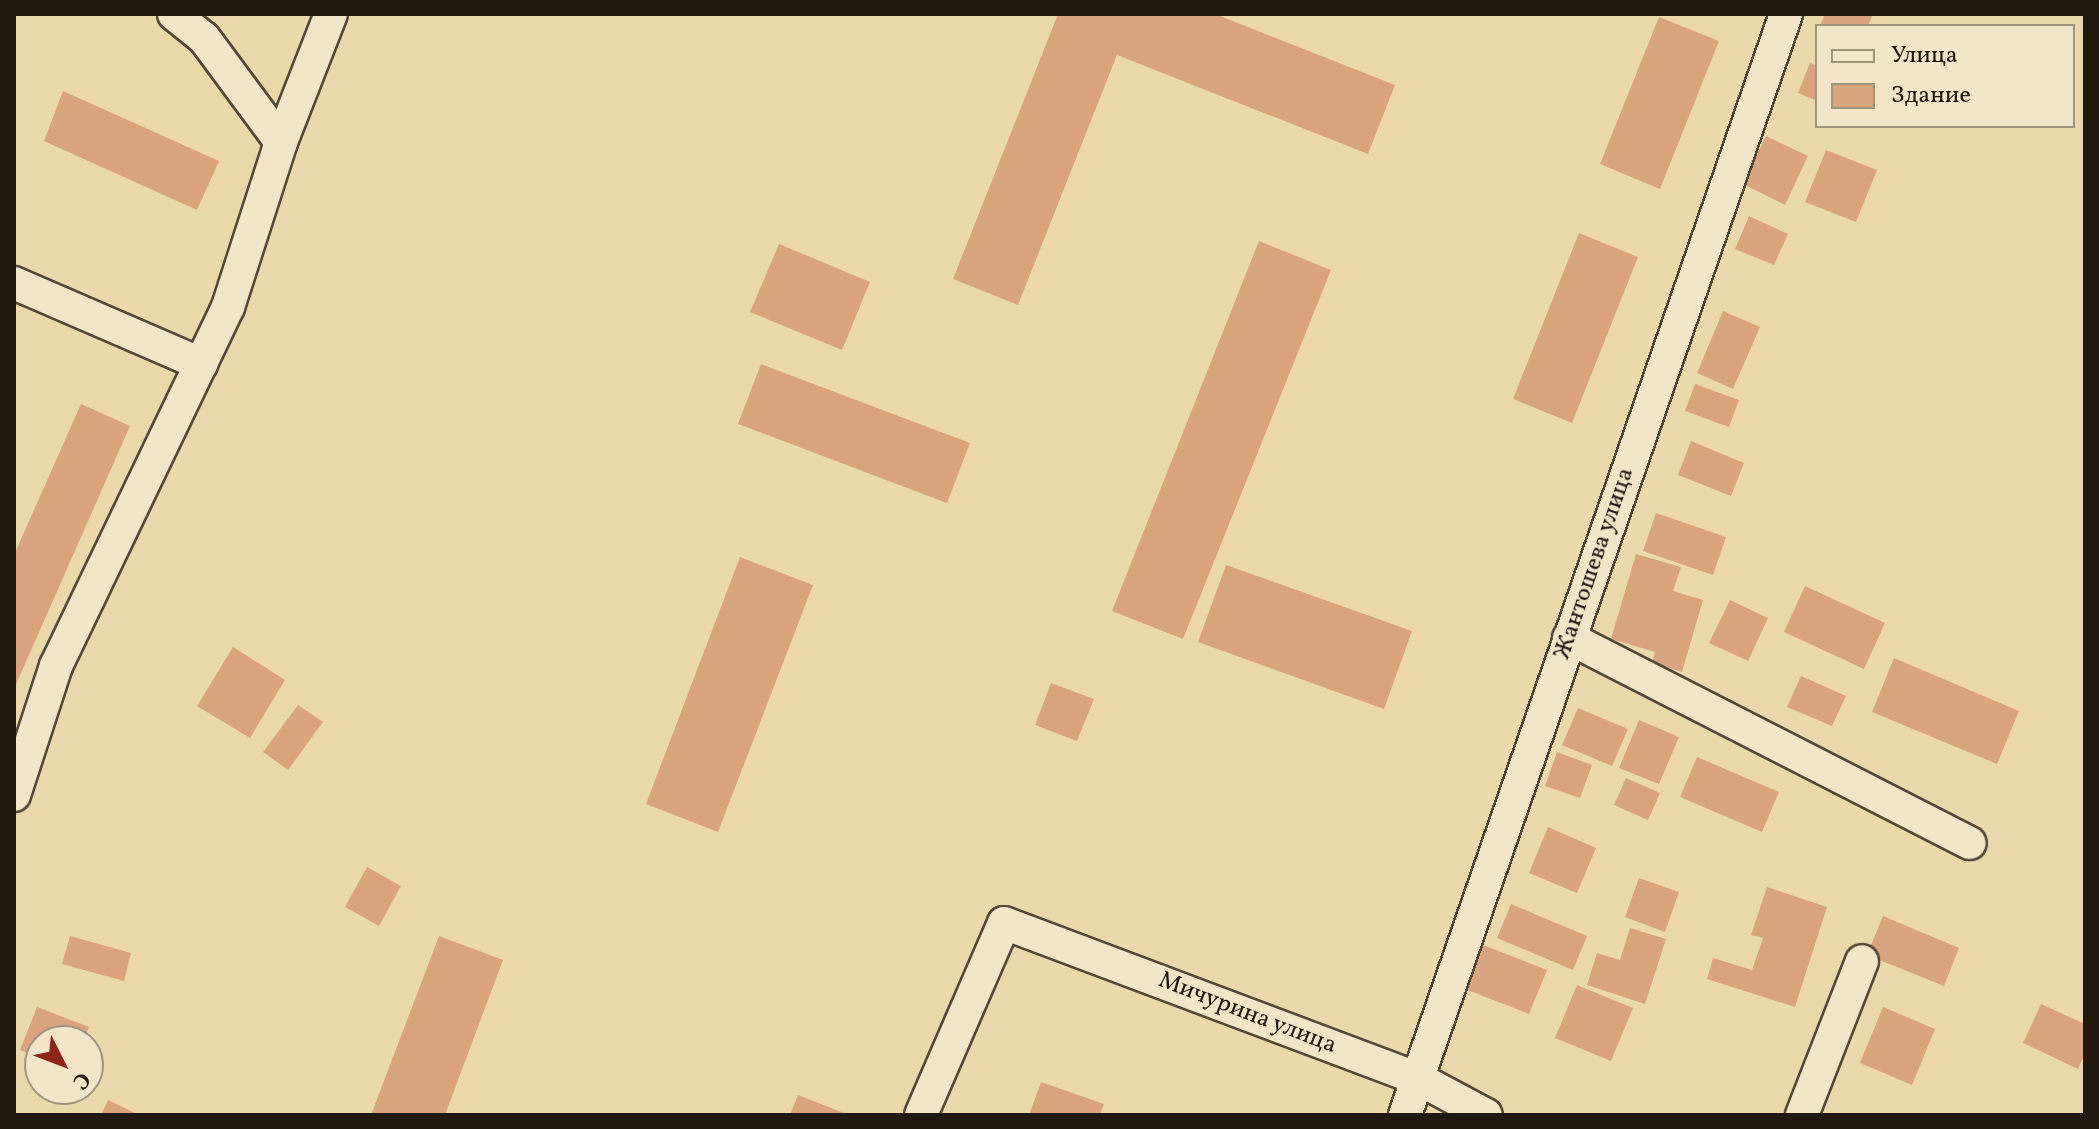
<!DOCTYPE html>
<meta charset="utf-8">
<style>
body{margin:0}
#map{position:relative;width:2099px;height:1129px;overflow:hidden;background:#ecd9ab;font-family:Vollkorn,serif}
div>[style]{position:absolute}
.building>*{inset:0;background:#daa47e}
.roads{filter:drop-shadow(2px 0 #544837) drop-shadow(-2px 0 #544837) drop-shadow(0 2px #544837) drop-shadow(0 -2px #544837)}
.minor>*{height:32px;margin:-16px;padding:0 16px;transform-origin:16px;border-radius:16px;background:#f3e6c8}
span{translate:-50% -50%;white-space:nowrap;text-align:center;line-height:1.15;-webkit-text-stroke:7px #f3e6c8;paint-order:stroke}
.street-label{font-size:24px;color:#211810}
.frame{position:absolute;inset:0;border:16px solid #211810;pointer-events:none}
.legend{position:absolute;left:1815px;top:24px;width:260px;height:104px;box-sizing:border-box;background:#f3e6c8;border:2px solid #9f947e;margin:0;padding:10px 14px;list-style:none;font-size:24px;color:#211810}
.legend li{display:flex;align-items:center;gap:16px;height:40px}
.legend b{width:40px;border:2px solid #9f947e}
.north{position:absolute;left:24px;top:1025px;width:80px;height:80px;box-sizing:border-box;background:#f3e6c8;border:2px solid #9f947e;border-radius:50%;rotate:132deg;font-size:22px;font-weight:700;line-height:32px;text-align:center;color:#211810}
.north::after{content:'';display:block;margin:auto;width:28px;height:36px;background:#8f2418;clip-path:polygon(50% 0,100% 100%,50% 72%,0 100%)}
</style>
<div id="map">
<div class="building">
<i style="clip-path:polygon(1058px 14px,1215px 14px,1395px 85px,1368px 154px,1117px 55px,1018px 305px,953px 279px)"></i>
<i style="clip-path:polygon(1825px 14px,1873px 14px,1868px 26px,1820px 26px)"></i>
<i style="clip-path:polygon(1659px 17px,1719px 41px,1660px 189px,1600px 164px)"></i>
<i style="clip-path:polygon(1810px 63px,1817px 66px,1817px 101px,1798px 93px)"></i>
<i style="clip-path:polygon(63px 91px,219px 161px,197px 210px,44px 141px)"></i>
<i style="clip-path:polygon(1766px 136px,1808px 156px,1785px 205px,1743px 184px)"></i>
<i style="clip-path:polygon(1826px 150px,1877px 170px,1856px 222px,1805px 202px)"></i>
<i style="clip-path:polygon(1749px 216px,1788px 234px,1774px 265px,1735px 249px)"></i>
<i style="clip-path:polygon(1579px 233px,1638px 257px,1572px 423px,1513px 399px)"></i>
<i style="clip-path:polygon(1259px 241px,1331px 270px,1183px 639px,1112px 611px)"></i>
<i style="clip-path:polygon(779px 244px,870px 282px,842px 350px,750px 312px)"></i>
<i style="clip-path:polygon(1723px 311px,1760px 327px,1733px 389px,1697px 373px)"></i>
<i style="clip-path:polygon(761px 364px,970px 443px,947px 503px,738px 424px)"></i>
<i style="clip-path:polygon(1695px 384px,1739px 400px,1729px 427px,1685px 411px)"></i>
<i style="clip-path:polygon(81px 404px,130px 426px,14px 689px,14px 555px)"></i>
<i style="clip-path:polygon(1691px 441px,1744px 463px,1731px 496px,1678px 475px)"></i>
<i style="clip-path:polygon(1656px 513px,1726px 537px,1713px 575px,1643px 551px)"></i>
<i style="clip-path:polygon(1636px 554px,1681px 567px,1673px 591px,1703px 600px,1682px 672px,1652px 663px,1655px 652px,1611px 639px)"></i>
<i style="clip-path:polygon(740px 557px,813px 585px,718px 832px,646px 804px)"></i>
<i style="clip-path:polygon(1226px 565px,1412px 631px,1384px 709px,1198px 642px)"></i>
<i style="clip-path:polygon(1805px 586px,1885px 623px,1864px 669px,1784px 632px)"></i>
<i style="clip-path:polygon(1730px 600px,1768px 618px,1748px 661px,1709px 643px)"></i>
<i style="clip-path:polygon(233px 647px,285px 680px,250px 738px,197px 706px)"></i>
<i style="clip-path:polygon(1894px 658px,2019px 711px,1997px 764px,1872px 712px)"></i>
<i style="clip-path:polygon(1801px 676px,1846px 696px,1832px 726px,1787px 707px)"></i>
<i style="clip-path:polygon(1051px 683px,1094px 699px,1077px 741px,1035px 725px)"></i>
<i style="clip-path:polygon(298px 705px,323px 722px,288px 770px,263px 752px)"></i>
<i style="clip-path:polygon(1578px 708px,1628px 729px,1612px 766px,1562px 745px)"></i>
<i style="clip-path:polygon(1639px 720px,1679px 737px,1659px 784px,1619px 768px)"></i>
<i style="clip-path:polygon(1557px 752px,1592px 765px,1580px 798px,1545px 786px)"></i>
<i style="clip-path:polygon(1697px 757px,1779px 792px,1762px 832px,1680px 797px)"></i>
<i style="clip-path:polygon(1626px 778px,1660px 793px,1648px 820px,1614px 805px)"></i>
<i style="clip-path:polygon(1548px 827px,1596px 848px,1577px 893px,1529px 873px)"></i>
<i style="clip-path:polygon(367px 867px,401px 886px,379px 926px,345px 907px)"></i>
<i style="clip-path:polygon(1639px 878px,1679px 892px,1665px 932px,1625px 917px)"></i>
<i style="clip-path:polygon(1767px 887px,1827px 907px,1795px 1007px,1707px 979px,1713px 958px,1752px 970px,1763px 938px,1751px 935px)"></i>
<i style="clip-path:polygon(1511px 904px,1587px 936px,1573px 970px,1497px 938px)"></i>
<i style="clip-path:polygon(1883px 916px,1959px 948px,1944px 986px,1867px 955px)"></i>
<i style="clip-path:polygon(1630px 928px,1666px 939px,1645px 1004px,1587px 985px,1597px 953px,1620px 960px)"></i>
<i style="clip-path:polygon(70px 936px,131px 953px,124px 981px,62px 964px)"></i>
<i style="clip-path:polygon(439px 936px,503px 960px,445px 1115px,371px 1115px)"></i>
<i style="clip-path:polygon(1483px 945px,1547px 970px,1529px 1014px,1465px 989px)"></i>
<i style="clip-path:polygon(1577px 985px,1633px 1008px,1611px 1061px,1555px 1038px)"></i>
<i style="clip-path:polygon(2041px 1004px,2085px 1024px,2085px 1054px,2078px 1069px,2023px 1043px)"></i>
<i style="clip-path:polygon(37px 1007px,89px 1027px,83px 1041px,40px 1041px,40px 1058px,20px 1050px)"></i>
<i style="clip-path:polygon(1883px 1007px,1935px 1029px,1912px 1085px,1860px 1063px)"></i>
<i style="clip-path:polygon(1041px 1082px,1104px 1104px,1100px 1115px,1029px 1115px)"></i>
<i style="clip-path:polygon(798px 1095px,849px 1115px,790px 1115px)"></i>
<i style="clip-path:polygon(108px 1100px,139px 1115px,101px 1115px)"></i>
</div>
<div class="roads">
<div class="minor">
<i style="left:174px;top:14px;width:38px;rotate:39deg"></i>
<i style="left:204px;top:38px;width:129px;rotate:53.5deg"></i>
<i style="left:14px;top:283px;width:204px;rotate:23.4deg"></i>
<i style="left:1569px;top:638px;width:450px;rotate:27.1deg"></i>
<i style="left:14px;top:795px;width:136px;rotate:-72deg"></i>
<i style="left:56px;top:666px;width:398px;rotate:-64.4deg"></i>
<i style="left:228px;top:307px;width:173px;rotate:-72.2deg"></i>
<i style="left:281px;top:142px;width:137px;rotate:-68.7deg"></i>
<i style="left:921px;top:1115px;width:209px;rotate:-66.6deg"></i>
<i style="left:1004px;top:923px;width:441px;rotate:20.6deg"></i>
<i style="left:1417px;top:1078px;width:78px;rotate:28.2deg"></i>
<i style="left:1405px;top:1115px;width:1165px;rotate:-70.91deg"></i>
<i style="left:1802px;top:1115px;width:165px;rotate:-68.7deg"></i>
</div>
</div>
<div class="street-label">
<span style="left:1595px;top:564px;rotate:-71deg">Жантошева улица</span>
<span style="left:1247px;top:1014px;rotate:21deg">Мичурина улица</span>
</div>
<div class="frame"></div>
<ul class="legend">
<li><b style="height:10px;background:#f3e6c8"></b>Улица</li>
<li><b style="height:22px;background:#daa47e"></b>Здание</li>
</ul>
<div class="north">С</div>
</div>
